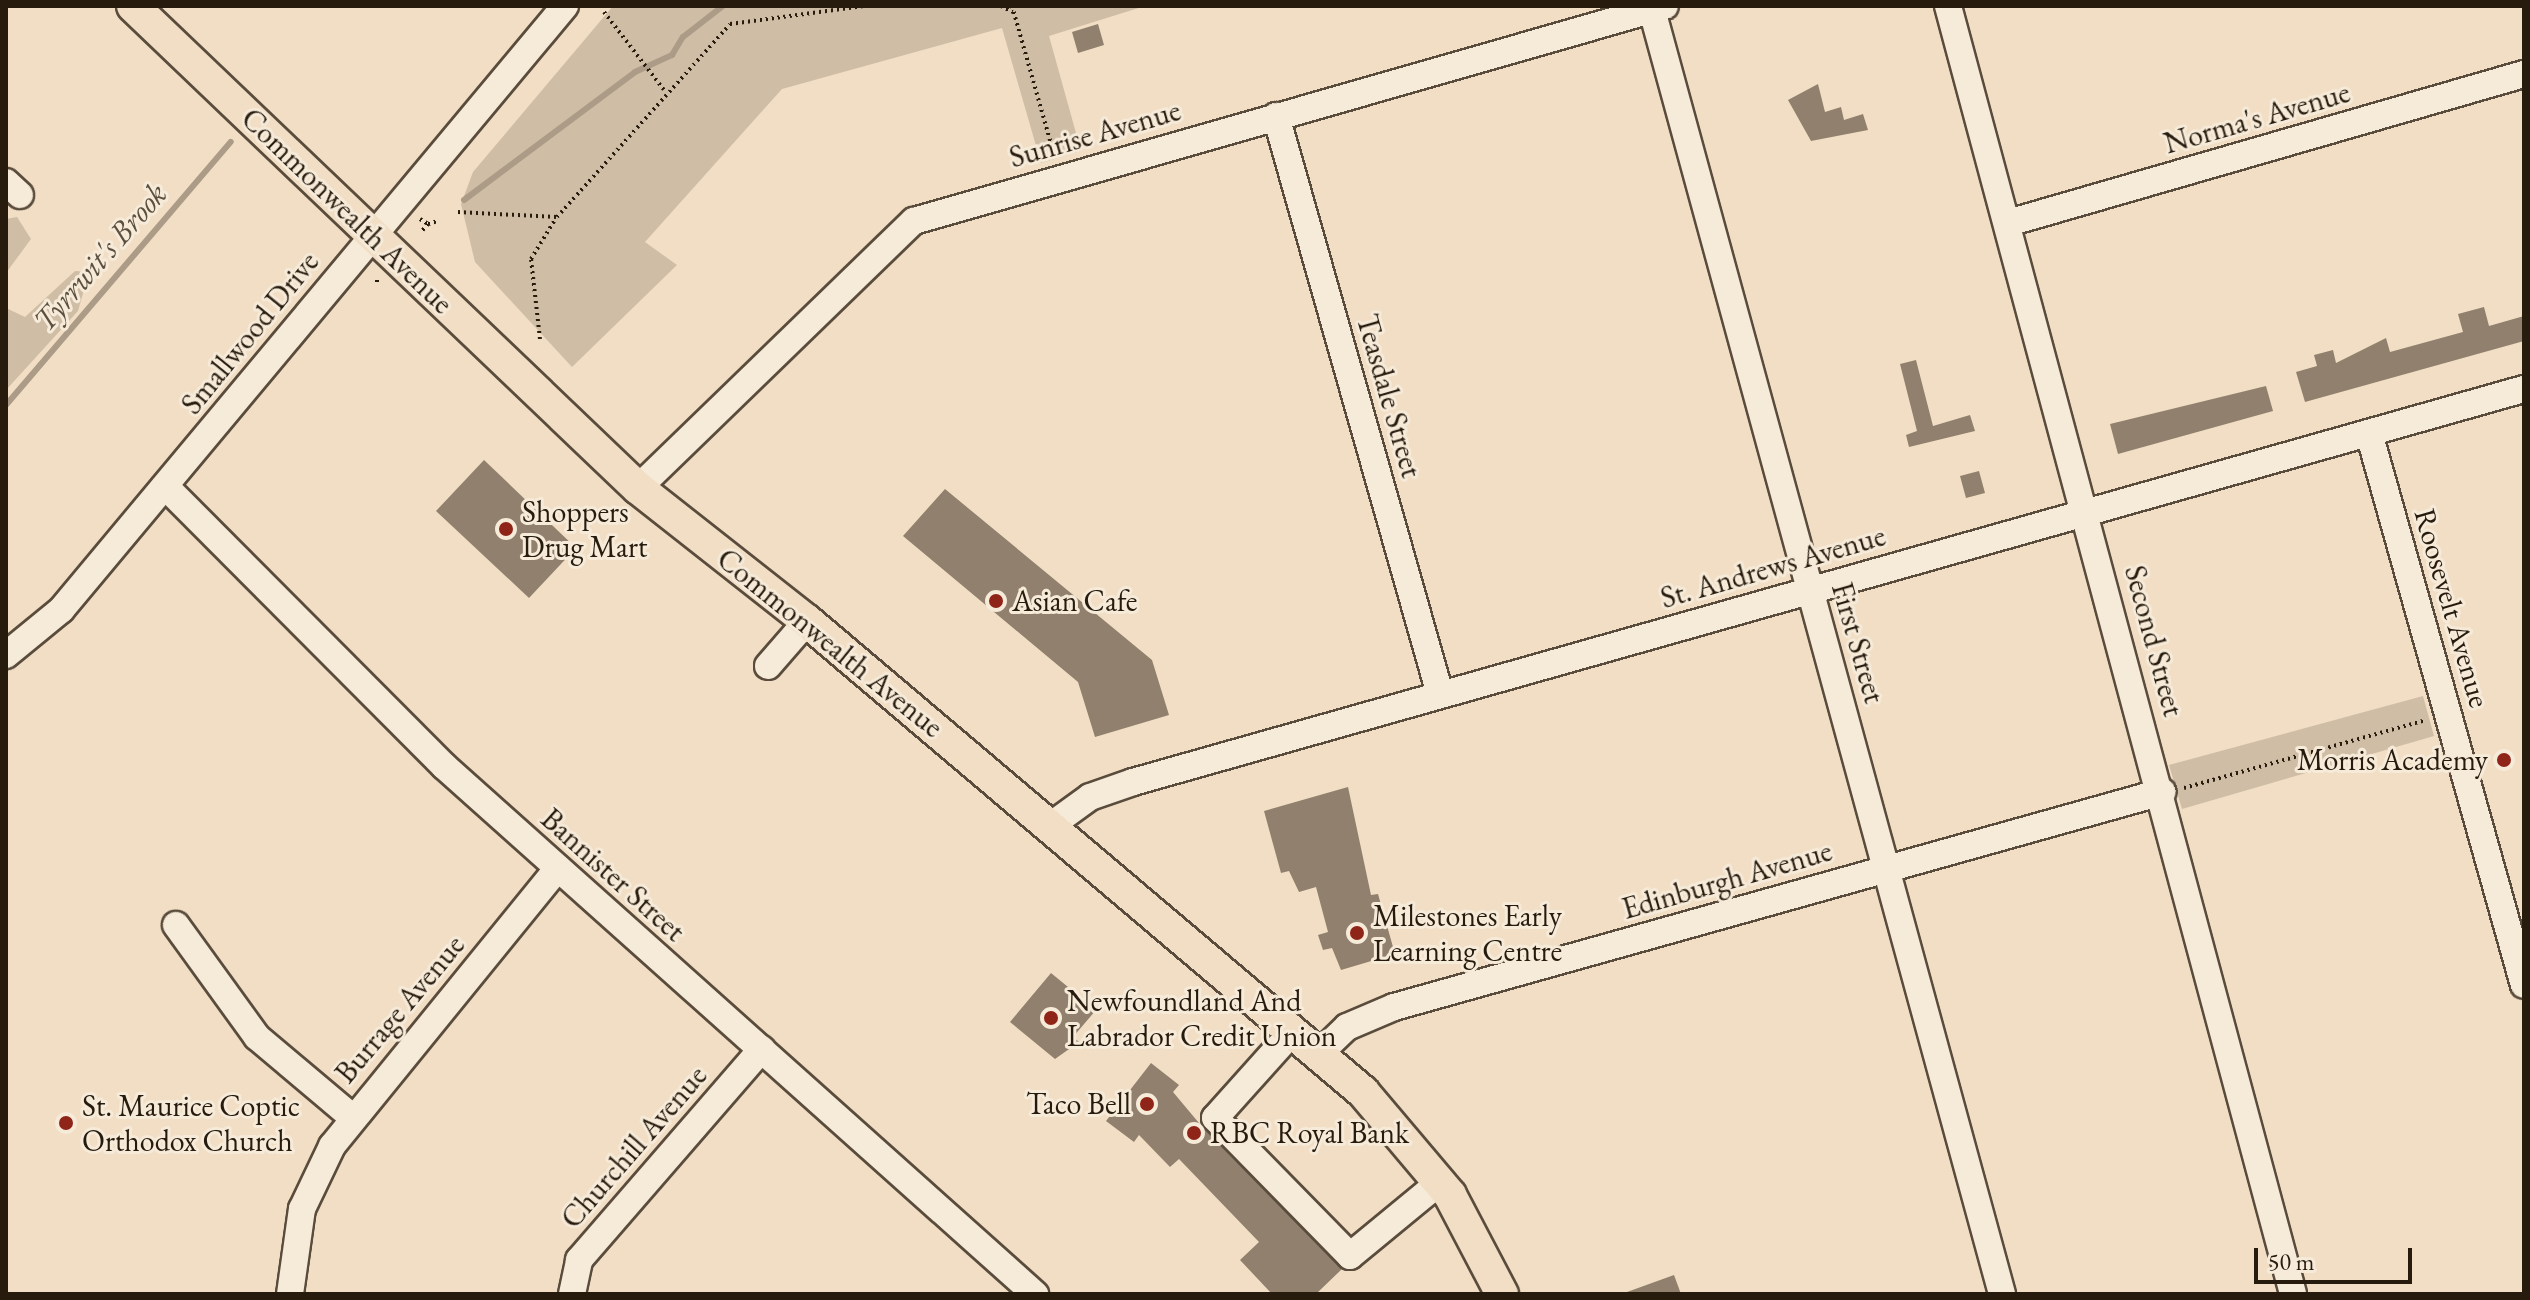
<!DOCTYPE html>
<style>
body{margin:0}
#map{position:relative;width:2530px;height:1300px;overflow:hidden;background:#f1dec5;font-family:"EB Garamond",serif}
div>[style]{position:absolute}
.green>*{inset:0;background:#cfbda6}
.stream>*{height:6px;margin:-3px;padding:0 3px;transform-origin:3px;border-radius:3px;background:#ac9c87}
.building>*{inset:0;background:#90806d}
.path>*{height:4px;margin-top:-2px;transform-origin:0;background:repeating-linear-gradient(90deg,#271b0e 0 2px,transparent 0 6px)}
.roads{filter:drop-shadow(2px 0 #5a4c3c) drop-shadow(-2px 0 #5a4c3c) drop-shadow(0 2px #5a4c3c) drop-shadow(0 -2px #5a4c3c)}
.minor>*{height:26px;margin:-13px;padding:0 13px;transform-origin:13px;border-radius:13px;background:#f6ead9}
.major>*{height:32px;margin:-16px;padding:0 16px;transform-origin:16px;border-radius:16px;background:#f1dec5}
.dots>*{width:22px;height:22px;translate:-50% -50%;box-sizing:border-box;border:4px solid #f6ead9;border-radius:50%}
span{translate:-50% -50%;white-space:nowrap;text-align:center;line-height:1.15;-webkit-text-stroke:6px #f6ead9;paint-order:stroke}
.street-label{font-size:30px;color:#271b0e}
.poi-label{font-size:30px;color:#271b0e}
.left{translate:0 -50%;text-align:left}
.right{translate:-100% -50%;text-align:right}
.water-label{font-size:32px;color:#5c4f3e;font-style:italic}
.frame{position:absolute;inset:0;border:8px solid #271b0e;pointer-events:none}
.scale{position:absolute;left:2254px;top:1248px;width:158px;height:36px;box-sizing:border-box;border:4px solid #271b0e;border-top:0;padding-left:10px;font-size:24px;line-height:28px;white-space:nowrap;color:#271b0e;-webkit-text-stroke:6px #f6ead9;paint-order:stroke}
</style>
<div id="map">
<div class="green">
<i style="clip-path:polygon(613px 6px,1145px 6px,1049px 36px,1081px 151px,1041px 163px,1002px 28px,782px 89px,645px 242px,677px 265px,572px 367px,475px 262px,461px 204px,473px 172px)"></i>
<i style="clip-path:polygon(17px 217px,31px 239px,6px 273px,6px 219px)"></i>
<i style="clip-path:polygon(75px 271px,89px 272px,78px 311px,6px 390px,6px 308px,25px 317px)"></i>
<i style="clip-path:polygon(2423px 696px,2434px 736px,2182px 809px,2169px 765px)"></i>
</div>
<div class="stream">
<i style="left:464px;top:200px;width:214px;rotate:-36.8deg"></i>
<i style="left:635px;top:72px;width:41px;rotate:-24.7deg"></i>
<i style="left:672px;top:55px;width:21px;rotate:-59deg"></i>
<i style="left:683px;top:37px;width:51px;rotate:-37.8deg"></i>
<i style="left:6px;top:405px;width:346px;rotate:-49.5deg"></i>
</div>
<div class="building">
<i style="clip-path:polygon(1098px 24px,1104px 45px,1078px 53px,1072px 32px)"></i>
<i style="clip-path:polygon(1818px 84px,1825px 112px,1841px 107px,1844px 120px,1863px 114px,1868px 130px,1811px 141px,1788px 100px)"></i>
<i style="clip-path:polygon(2484px 307px,2489px 326px,2524px 316px,2524px 341px,2305px 402px,2296px 372px,2317px 366px,2314px 355px,2333px 350px,2336px 363px,2386px 338px,2390px 352px,2463px 332px,2458px 314px)"></i>
<i style="clip-path:polygon(1916px 360px,1933px 426px,1970px 415px,1975px 431px,1909px 447px,1906px 435px,1917px 431px,1900px 364px)"></i>
<i style="clip-path:polygon(2266px 386px,2273px 411px,2118px 454px,2110px 424px)"></i>
<i style="clip-path:polygon(484px 460px,576px 548px,529px 598px,436px 511px)"></i>
<i style="clip-path:polygon(1979px 471px,1985px 493px,1966px 498px,1960px 476px)"></i>
<i style="clip-path:polygon(945px 489px,1152px 660px,1169px 715px,1095px 737px,1078px 682px,903px 536px)"></i>
<i style="clip-path:polygon(1348px 787px,1371px 895px,1378px 894px,1395px 954px,1341px 970px,1332px 948px,1323px 950px,1318px 935px,1328px 932px,1316px 887px,1299px 892px,1289px 871px,1281px 873px,1264px 811px)"></i>
<i style="clip-path:polygon(1051px 973px,1096px 1010px,1073px 1037px,1079px 1042px,1055px 1059px,1010px 1022px)"></i>
<i style="clip-path:polygon(1151px 1063px,1179px 1085px,1173px 1092px,1204px 1129px,1342px 1269px,1316px 1294px,1272px 1294px,1240px 1260px,1259px 1242px,1179px 1159px,1170px 1167px,1139px 1135px,1134px 1142px,1106px 1121px)"></i>
<i style="clip-path:polygon(1674px 1275px,1681px 1294px,1627px 1294px,1627px 1292px)"></i>
</div>
<div class="path">
<i style="left:1001px;top:6px;width:13px;rotate:27deg"></i>
<i style="left:1012px;top:6px;width:158px;rotate:74.2deg"></i>
<i style="left:604px;top:12px;width:98px;rotate:52.4deg"></i>
<i style="left:458px;top:212px;width:99px;rotate:2.9deg"></i>
<i style="left:557px;top:217px;width:259px;rotate:-48.1deg"></i>
<i style="left:730px;top:24px;width:135px;rotate:-7.7deg"></i>
<i style="left:420px;top:219px;width:9px;rotate:32deg"></i>
<i style="left:428px;top:224px;width:11px;rotate:131deg"></i>
<i style="left:428px;top:224px;width:10px;rotate:-17deg"></i>
<i style="left:377px;top:280px;width:6px;rotate:90deg"></i>
<i style="left:540px;top:339px;width:81px;rotate:-96.4deg"></i>
<i style="left:531px;top:259px;width:48px;rotate:-58.6deg"></i>
<i style="left:2184px;top:788px;width:251px;rotate:-15.7deg"></i>
</div>
<div class="roads">
<div class="minor">
<i style="left:1948px;top:6px;width:1333px;rotate:75deg"></i>
<i style="left:1652px;top:10px;width:1331px;rotate:74.75deg"></i>
<i style="left:1276px;top:116px;width:601px;rotate:74.16deg"></i>
<i style="left:6px;top:182px;width:19px;rotate:43deg"></i>
<i style="left:2008px;top:223px;width:537px;rotate:-16.11deg"></i>
<i style="left:2369px;top:433px;width:573px;rotate:74.32deg"></i>
<i style="left:165px;top:486px;width:395px;rotate:45.1deg"></i>
<i style="left:444px;top:766px;width:793px;rotate:41.78deg"></i>
<i style="left:638px;top:488px;width:384px;rotate:-44.1deg"></i>
<i style="left:914px;top:221px;width:781px;rotate:-15.98deg"></i>
<i style="left:6px;top:655px;width:71px;rotate:-39.3deg"></i>
<i style="left:61px;top:610px;width:787px;rotate:-50.16deg"></i>
<i style="left:768px;top:666px;width:60px;rotate:-49.1deg"></i>
<i style="left:1050px;top:826px;width:49px;rotate:-35.9deg"></i>
<i style="left:1090px;top:797px;width:46px;rotate:-19.2deg"></i>
<i style="left:1133px;top:782px;width:1445px;rotate:-15.78deg"></i>
<i style="left:176px;top:925px;width:138px;rotate:54.1deg"></i>
<i style="left:257px;top:1037px;width:124px;rotate:40.1deg"></i>
<i style="left:1294px;top:1030px;width:118px;rotate:131.9deg"></i>
<i style="left:1215px;top:1118px;width:193px;rotate:45.6deg"></i>
<i style="left:1350px;top:1256px;width:118px;rotate:-39.5deg"></i>
<i style="left:1321px;top:1052px;width:36px;rotate:-44deg"></i>
<i style="left:1347px;top:1027px;width:51px;rotate:-23.1deg"></i>
<i style="left:1394px;top:1007px;width:798px;rotate:-15.64deg"></i>
<i style="left:290px;top:1294px;width:86px;rotate:-82deg"></i>
<i style="left:302px;top:1209px;width:70px;rotate:-64.5deg"></i>
<i style="left:332px;top:1146px;width:358px;rotate:-50.9deg"></i>
<i style="left:572px;top:1294px;width:35px;rotate:-78deg"></i>
<i style="left:579px;top:1260px;width:279px;rotate:-49.1deg"></i>
</div>
<div class="major">
<i style="left:133px;top:6px;width:698px;rotate:43.67deg"></i>
<i style="left:638px;top:488px;width:215px;rotate:38.2deg"></i>
<i style="left:807px;top:621px;width:729px;rotate:40.27deg"></i>
<i style="left:1363px;top:1092px;width:135px;rotate:49.8deg"></i>
<i style="left:1450px;top:1195px;width:112px;rotate:62.3deg"></i>
</div>
</div>
<div class="dots">
<i style="left:506px;top:529px;background:#8f2418"></i>
<i style="left:996px;top:601px;background:#8f2418"></i>
<i style="left:2504px;top:760px;background:#8f2418"></i>
<i style="left:1357px;top:933px;background:#8f2418"></i>
<i style="left:1051px;top:1018px;background:#8f2418"></i>
<i style="left:1147px;top:1104px;background:#8f2418"></i>
<i style="left:66px;top:1123px;background:#8f2418"></i>
<i style="left:1194px;top:1133px;background:#8f2418"></i>
</div>
<div class="street-label">
<span style="left:2257px;top:118px;rotate:-16deg">Norma's Avenue</span>
<span style="left:1095px;top:134px;rotate:-16deg">Sunrise Avenue</span>
<span style="left:347px;top:211px;rotate:44deg">Commonwealth Avenue</span>
<span style="left:250px;top:333px;rotate:-51deg">Smallwood Drive</span>
<span style="left:1389px;top:396px;rotate:74deg">Teasdale Street</span>
<span style="left:1773px;top:567px;rotate:-16deg">St. Andrews Avenue</span>
<span style="left:2452px;top:608px;rotate:74deg">Roosevelt Avenue</span>
<span style="left:2154px;top:641px;rotate:75deg">Second Street</span>
<span style="left:830px;top:643px;rotate:39deg">Commonwealth Avenue</span>
<span style="left:1858px;top:643px;rotate:74deg">First Street</span>
<span style="left:613px;top:875px;rotate:42deg">Bannister Street</span>
<span style="left:1727px;top:880px;rotate:-16deg">Edinburgh Avenue</span>
<span style="left:400px;top:1009px;rotate:-50deg">Burrage Avenue</span>
<span style="left:634px;top:1147px;rotate:-49deg">Churchill Avenue</span>
</div>
<div class="poi-label">
<span class="left" style="left:522px;top:529px">Shoppers<br>Drug Mart</span>
<span class="left" style="left:1012px;top:601px">Asian Cafe</span>
<span class="right" style="left:2488px;top:760px">Morris Academy</span>
<span class="left" style="left:1373px;top:933px">Milestones Early<br>Learning Centre</span>
<span class="left" style="left:1067px;top:1018px">Newfoundland And<br>Labrador Credit Union</span>
<span class="right" style="left:1131px;top:1104px">Taco Bell</span>
<span class="left" style="left:82px;top:1123px">St. Maurice Coptic<br>Orthodox Church</span>
<span class="left" style="left:1210px;top:1133px">RBC Royal Bank</span>
</div>
<div class="water-label">
<span style="left:100px;top:257px;rotate:-49deg">Tyrrwit's Brook</span>
</div>
<div class="frame"></div>
<div class="scale">50 m</div>
</div>
